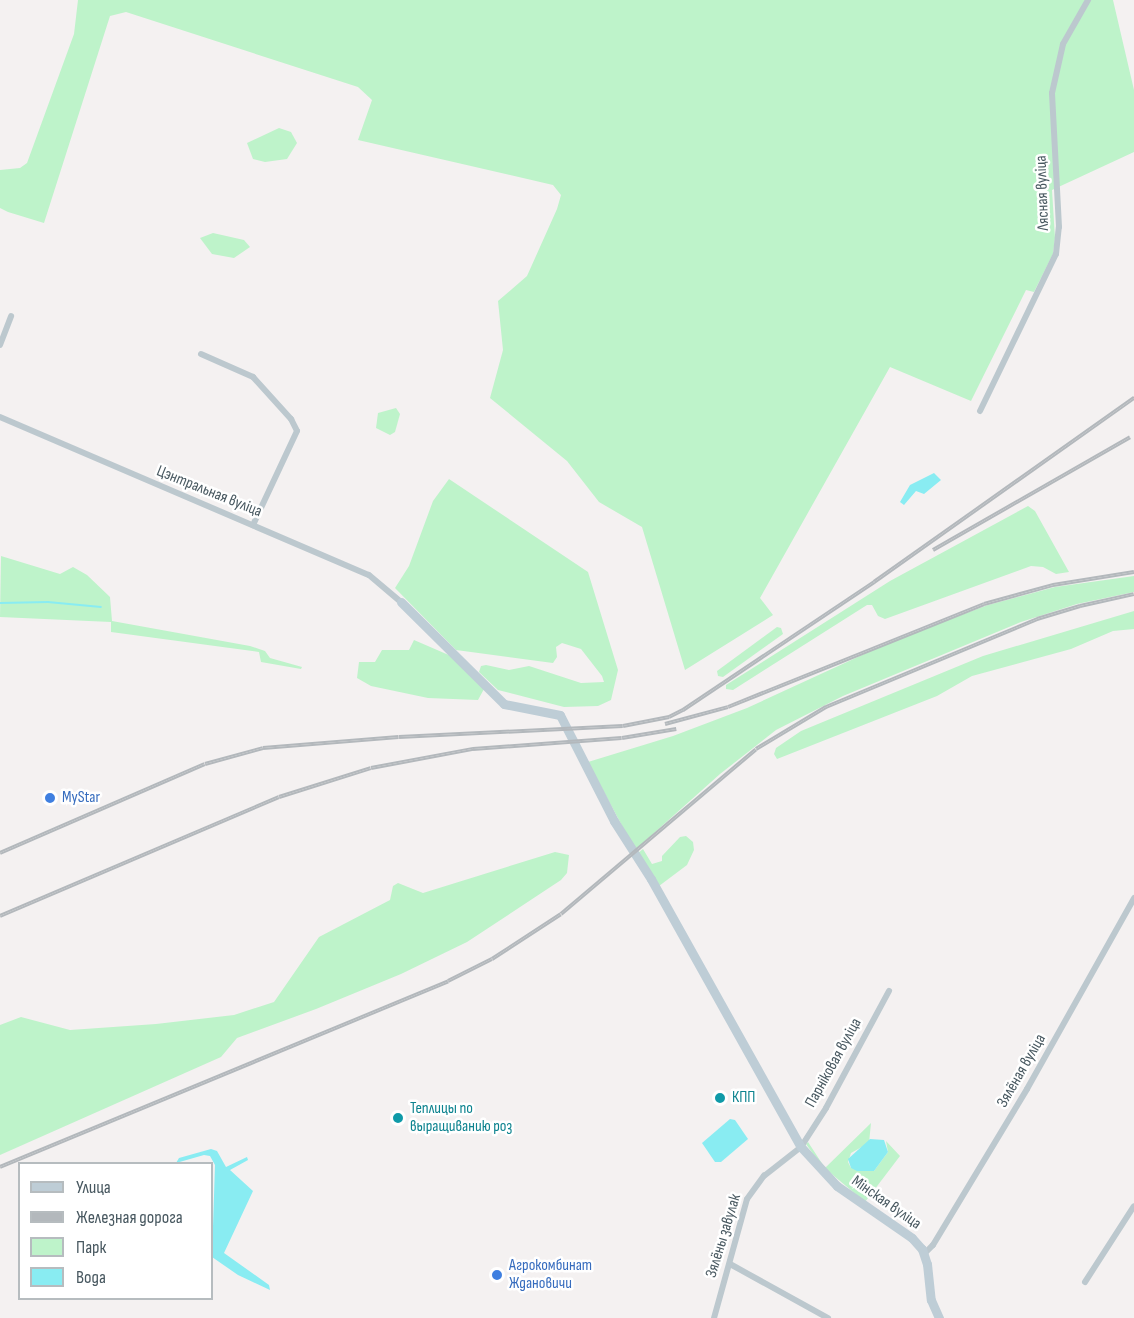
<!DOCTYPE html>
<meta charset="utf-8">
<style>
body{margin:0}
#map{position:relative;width:1134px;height:1318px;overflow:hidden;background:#f4f1f1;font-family:"Sofia Sans Condensed",sans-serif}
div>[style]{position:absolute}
.green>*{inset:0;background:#bef3ca}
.water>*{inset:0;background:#89ecf2}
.stream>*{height:1.5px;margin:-0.75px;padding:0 0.75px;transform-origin:0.75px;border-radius:0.75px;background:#89ecf2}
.street>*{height:6px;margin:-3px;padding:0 3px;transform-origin:3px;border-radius:3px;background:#bcc8ce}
.secondary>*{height:9px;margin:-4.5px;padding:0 4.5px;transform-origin:4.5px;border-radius:4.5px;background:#becdd6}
.rail>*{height:4px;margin-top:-2px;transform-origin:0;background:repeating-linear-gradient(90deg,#fff 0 4.5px,#b3b8bc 0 9px);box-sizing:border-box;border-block:2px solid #b3b8bc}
.dots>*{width:16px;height:16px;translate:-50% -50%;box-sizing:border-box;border:3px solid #fff;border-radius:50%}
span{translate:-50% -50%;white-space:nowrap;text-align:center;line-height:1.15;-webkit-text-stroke:5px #fff;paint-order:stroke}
.street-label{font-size:16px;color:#485860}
.shop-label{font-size:16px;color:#366cbe}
.left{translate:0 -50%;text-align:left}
.culture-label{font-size:16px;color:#0d838f}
.legend{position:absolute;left:18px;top:1162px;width:195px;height:138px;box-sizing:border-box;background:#fff;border:2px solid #b6bcbf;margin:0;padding:8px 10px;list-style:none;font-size:18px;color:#485860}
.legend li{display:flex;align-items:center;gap:12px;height:30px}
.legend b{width:30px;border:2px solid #b6bcbf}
</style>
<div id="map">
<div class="green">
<i style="clip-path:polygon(78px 0,1113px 0,1134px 90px,1134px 152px,1052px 190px,1055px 238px,1053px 254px,1034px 292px,1026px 290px,971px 401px,890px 367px,760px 598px,773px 615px,685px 670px,642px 527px,599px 502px,567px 461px,490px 398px,503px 350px,498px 301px,527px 276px,557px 209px,561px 195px,553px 185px,358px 140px,372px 100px,358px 87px,126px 12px,110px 16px,44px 223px,8px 212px,0 208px,0 170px,20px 168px,27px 163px,74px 34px)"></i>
<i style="clip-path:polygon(279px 128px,291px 132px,297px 143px,287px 159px,265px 162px,253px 159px,247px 143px)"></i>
<i style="clip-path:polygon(213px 233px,244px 240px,250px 247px,234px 258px,212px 254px,200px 238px)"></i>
<i style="clip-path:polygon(396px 408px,400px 414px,395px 432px,390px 435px,376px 428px,378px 413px)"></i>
<i style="clip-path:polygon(449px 479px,588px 572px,618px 670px,611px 700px,598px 706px,564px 707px,498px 690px,479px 672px,481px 666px,486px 665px,509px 670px,529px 666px,581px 683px,604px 682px,602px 676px,581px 649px,562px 643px,556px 647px,557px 657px,553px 663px,456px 650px,395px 588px,409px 566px,433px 501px)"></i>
<i style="clip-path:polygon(1028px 506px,1035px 511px,1069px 572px,1056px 574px,1043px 567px,1031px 566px,885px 619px,878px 616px,872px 605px,867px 605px,733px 690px,726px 689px,726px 685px,890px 581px)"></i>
<i style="clip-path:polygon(1px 556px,60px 574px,73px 567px,87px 575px,110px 597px,112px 621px,250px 646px,265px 651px,270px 658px,302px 667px,301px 669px,261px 662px,259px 652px,111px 632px,111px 622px,0 617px)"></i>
<i style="clip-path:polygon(1134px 576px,1134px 592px,1077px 604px,1021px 622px,843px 696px,776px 730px,720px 774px,635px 850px,588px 762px,673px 736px,747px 708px,897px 639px,988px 605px,1055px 587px)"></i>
<i style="clip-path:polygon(1134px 611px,1134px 629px,1113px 631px,1071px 649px,972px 676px,937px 696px,777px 759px,774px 754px,776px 748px,801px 731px,983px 656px)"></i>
<i style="clip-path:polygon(777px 627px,781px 628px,783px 634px,723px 677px,718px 676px,717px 671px)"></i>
<i style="clip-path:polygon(414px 640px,451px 656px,484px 689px,478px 700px,428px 698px,371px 686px,357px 678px,359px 662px,375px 662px,382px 650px,409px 650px)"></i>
<i style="clip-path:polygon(686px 836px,693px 842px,694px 850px,687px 865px,659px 886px,638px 853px,643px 849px,652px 864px,662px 861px,662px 856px,680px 837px)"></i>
<i style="clip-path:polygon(555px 852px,569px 855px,567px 873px,561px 880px,467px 942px,401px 974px,316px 1009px,237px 1038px,221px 1057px,0 1155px,0 1025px,21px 1017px,70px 1030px,156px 1024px,234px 1015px,274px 1002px,319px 937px,390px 900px,393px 886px,398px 883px,423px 893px)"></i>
<i style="clip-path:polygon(871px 1123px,869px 1143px,851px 1153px,848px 1162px,851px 1168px,874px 1171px,888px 1152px,886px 1141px,900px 1156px,865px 1202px,821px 1165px,806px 1144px,808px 1142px,825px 1168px)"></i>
</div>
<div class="water">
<i style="clip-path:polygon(934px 473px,941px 480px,924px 494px,916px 491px,904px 505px,900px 502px,910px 485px)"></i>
<i style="clip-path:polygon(730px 1119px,735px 1120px,748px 1139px,721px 1162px,715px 1162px,702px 1143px)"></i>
<i style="clip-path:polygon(870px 1139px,884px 1140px,888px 1152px,874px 1171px,857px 1171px,851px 1168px,848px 1159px)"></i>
<i style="clip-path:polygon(211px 1149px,217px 1151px,226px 1167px,247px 1157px,248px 1160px,230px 1170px,253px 1191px,224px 1253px,269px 1285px,270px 1290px,238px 1275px,212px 1257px,215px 1165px,210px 1156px,204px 1155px,176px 1163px,179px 1158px)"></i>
</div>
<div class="stream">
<i style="left:0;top:603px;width:48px;rotate:-1.2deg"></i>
<i style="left:48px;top:602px;width:53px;rotate:5.4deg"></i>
</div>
<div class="street">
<i style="left:0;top:345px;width:31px;rotate:-69deg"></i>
<i style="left:201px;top:354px;width:57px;rotate:23.9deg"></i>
<i style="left:253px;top:377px;width:57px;rotate:47.9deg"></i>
<i style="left:291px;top:419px;width:13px;rotate:63deg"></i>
<i style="left:297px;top:431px;width:104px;rotate:115.1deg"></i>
<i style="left:980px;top:411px;width:174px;rotate:-64.2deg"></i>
<i style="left:1056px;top:254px;width:27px;rotate:-84deg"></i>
<i style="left:1059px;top:227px;width:134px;rotate:-93deg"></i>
<i style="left:1052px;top:93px;width:50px;rotate:-77.3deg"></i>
<i style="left:1063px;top:44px;width:51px;rotate:-60.4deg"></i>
<i style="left:0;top:417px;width:401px;rotate:23.2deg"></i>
<i style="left:369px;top:575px;width:42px;rotate:40.2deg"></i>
<i style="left:925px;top:1253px;width:11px;rotate:-45deg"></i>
<i style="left:933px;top:1245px;width:182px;rotate:-58.9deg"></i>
<i style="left:1027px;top:1089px;width:219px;rotate:-60.7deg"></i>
<i style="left:730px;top:1264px;width:112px;rotate:28.9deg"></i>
<i style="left:1085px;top:1282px;width:90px;rotate:-57.2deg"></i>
<i style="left:714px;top:1318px;width:123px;rotate:-74.5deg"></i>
<i style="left:747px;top:1199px;width:29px;rotate:-54deg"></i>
<i style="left:764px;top:1176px;width:47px;rotate:-38.1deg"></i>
<i style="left:801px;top:1147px;width:46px;rotate:-57.3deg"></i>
<i style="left:826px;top:1108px;width:133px;rotate:-61.7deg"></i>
</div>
<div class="secondary">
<i style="left:401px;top:602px;width:145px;rotate:44.7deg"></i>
<i style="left:504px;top:704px;width:57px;rotate:11.1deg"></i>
<i style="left:560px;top:715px;width:119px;rotate:63deg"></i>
<i style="left:614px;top:821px;width:69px;rotate:57.5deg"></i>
<i style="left:651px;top:879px;width:307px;rotate:60.8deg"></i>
<i style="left:801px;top:1147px;width:53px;rotate:47.3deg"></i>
<i style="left:837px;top:1186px;width:91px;rotate:34.7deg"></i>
<i style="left:912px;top:1238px;width:15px;rotate:48deg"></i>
<i style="left:922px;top:1249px;width:16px;rotate:72deg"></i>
<i style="left:927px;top:1264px;width:36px;rotate:84deg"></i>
<i style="left:931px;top:1300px;width:20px;rotate:66deg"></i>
</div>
<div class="rail">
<i style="left:933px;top:550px;width:227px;rotate:-29.8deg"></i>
<i style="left:665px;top:724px;width:65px;rotate:-15.1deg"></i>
<i style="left:728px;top:707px;width:276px;rotate:-21.9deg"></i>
<i style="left:984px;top:604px;width:72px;rotate:-15.4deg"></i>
<i style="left:1053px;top:585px;width:82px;rotate:-9.1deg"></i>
<i style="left:0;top:853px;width:223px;rotate:-23.5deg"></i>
<i style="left:205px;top:764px;width:60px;rotate:-15.4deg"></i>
<i style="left:263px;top:748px;width:136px;rotate:-4.6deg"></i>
<i style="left:399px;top:737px;width:224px;rotate:-2.8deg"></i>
<i style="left:623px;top:726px;width:47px;rotate:-11.1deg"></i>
<i style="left:669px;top:717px;width:16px;rotate:-27deg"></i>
<i style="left:683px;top:710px;width:230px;rotate:-33.8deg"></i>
<i style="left:874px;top:582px;width:319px;rotate:-35.3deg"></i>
<i style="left:0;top:916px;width:303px;rotate:-23.1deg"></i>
<i style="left:279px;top:797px;width:96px;rotate:-17.5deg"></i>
<i style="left:371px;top:768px;width:104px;rotate:-10.6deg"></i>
<i style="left:473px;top:749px;width:149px;rotate:-4.2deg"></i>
<i style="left:622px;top:738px;width:55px;rotate:-9.5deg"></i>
<i style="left:0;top:1167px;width:485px;rotate:-22.5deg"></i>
<i style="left:448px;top:981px;width:49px;rotate:-26.6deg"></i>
<i style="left:492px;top:959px;width:82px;rotate:-33.1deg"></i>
<i style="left:561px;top:914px;width:255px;rotate:-40.2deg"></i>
<i style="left:756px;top:749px;width:82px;rotate:-31deg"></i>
<i style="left:826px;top:707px;width:229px;rotate:-22.6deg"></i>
<i style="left:1037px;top:619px;width:45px;rotate:-16.8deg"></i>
<i style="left:1080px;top:606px;width:55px;rotate:-12.5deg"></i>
</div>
<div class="dots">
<i style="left:50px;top:798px;background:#3f7fe0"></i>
<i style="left:720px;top:1098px;background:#0f9aa8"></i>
<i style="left:398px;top:1118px;background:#0f9aa8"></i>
<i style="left:497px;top:1275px;background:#3f7fe0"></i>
</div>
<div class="street-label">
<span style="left:1043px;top:193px;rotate:-92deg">Лясная вуліца</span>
<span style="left:209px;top:492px;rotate:22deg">Цэнтральная вуліца</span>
<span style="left:834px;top:1063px;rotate:-61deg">Парніковая вуліца</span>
<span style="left:1022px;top:1071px;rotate:-60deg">Зялёная вуліца</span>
<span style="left:886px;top:1203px;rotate:35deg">Мінская вуліца</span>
<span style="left:724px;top:1236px;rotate:-73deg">Зялёны завулак</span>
</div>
<div class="shop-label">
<span class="left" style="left:62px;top:798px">MyStar</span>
<span class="left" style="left:509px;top:1275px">Агрокомбинат<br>Ждановичи</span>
</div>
<div class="culture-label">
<span class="left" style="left:732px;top:1098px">КПП</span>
<span class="left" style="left:410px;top:1118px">Теплицы по<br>выращиванию роз</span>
</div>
<ul class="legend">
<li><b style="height:8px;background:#becdd6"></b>Улица</li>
<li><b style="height:8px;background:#b3b8bc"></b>Железная дорога</li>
<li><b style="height:16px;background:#bef3ca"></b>Парк</li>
<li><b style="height:16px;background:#89ecf2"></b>Вода</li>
</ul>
</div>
